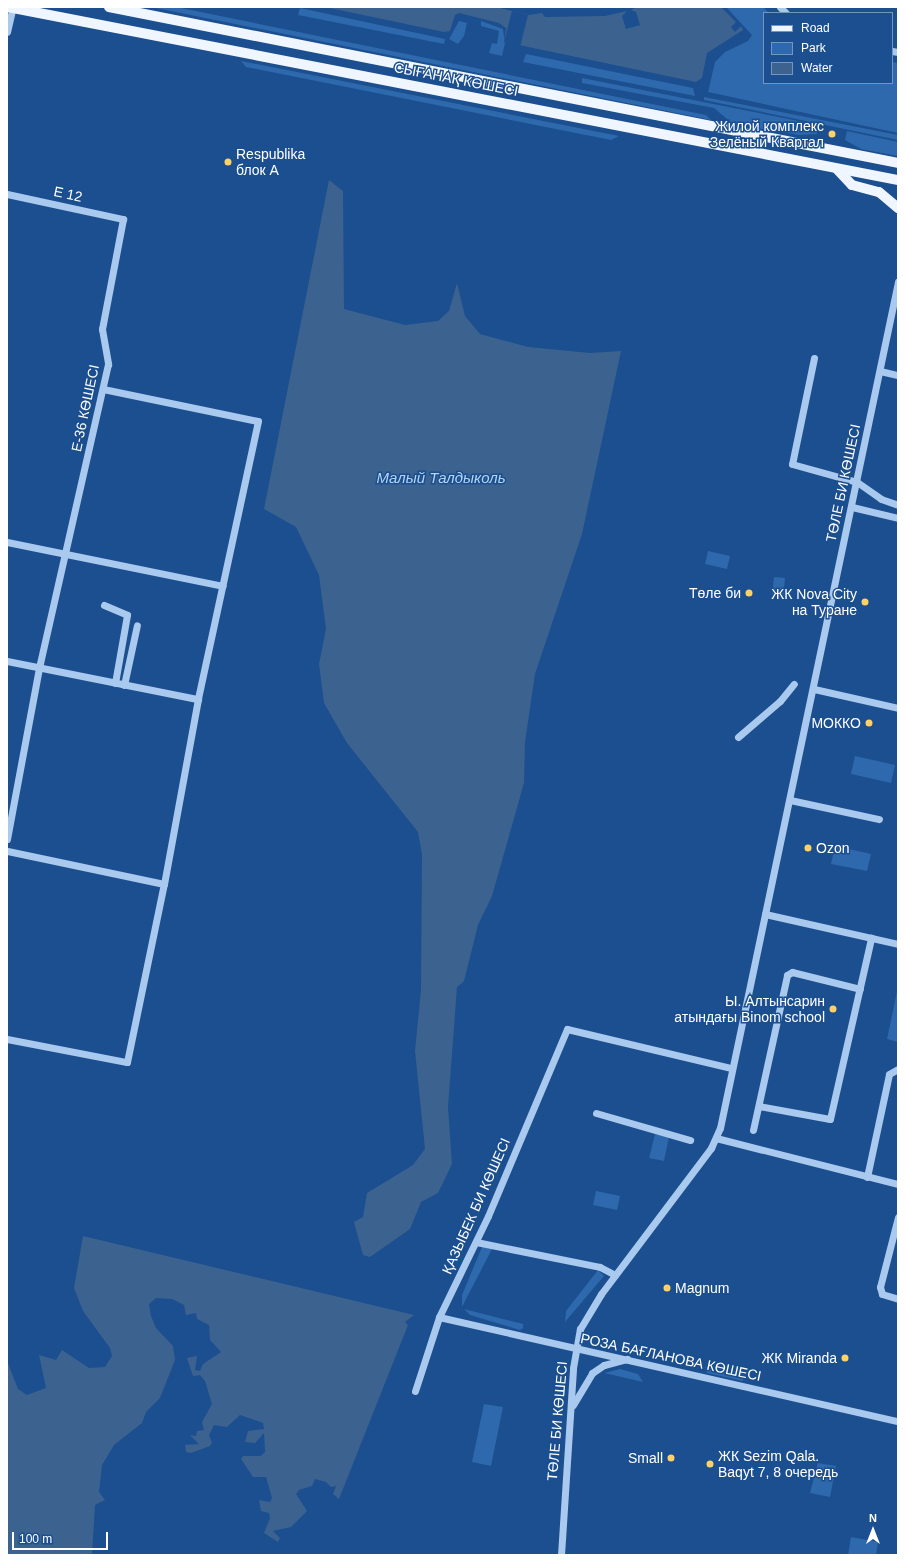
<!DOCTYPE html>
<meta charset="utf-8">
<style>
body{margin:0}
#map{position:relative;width:905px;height:1562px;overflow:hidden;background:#1b4f8f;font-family:Arial,sans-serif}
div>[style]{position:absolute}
.green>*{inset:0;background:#2e69ad}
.water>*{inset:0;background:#3c6290}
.pier>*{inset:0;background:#1b4f8f}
.minor>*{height:7px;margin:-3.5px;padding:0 3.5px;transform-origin:3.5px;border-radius:3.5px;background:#a9c9ee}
.major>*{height:10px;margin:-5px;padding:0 5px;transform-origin:5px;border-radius:5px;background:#f0f6ff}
.dots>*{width:11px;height:11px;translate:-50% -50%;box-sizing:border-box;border:2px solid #1b4f8f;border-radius:50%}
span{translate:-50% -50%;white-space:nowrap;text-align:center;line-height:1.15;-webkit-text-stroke:3px #1b4f8f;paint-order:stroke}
.street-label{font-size:14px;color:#fff}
.poi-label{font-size:14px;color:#fff}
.right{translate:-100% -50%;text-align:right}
.left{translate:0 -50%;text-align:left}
.water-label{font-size:15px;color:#b5d3f5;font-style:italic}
.frame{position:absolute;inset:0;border:8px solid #fff;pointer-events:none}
.legend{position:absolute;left:763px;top:12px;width:130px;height:72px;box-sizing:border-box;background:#1b4f8f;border:1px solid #7695bc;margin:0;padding:5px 7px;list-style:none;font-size:12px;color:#fff}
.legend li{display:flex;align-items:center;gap:8px;height:20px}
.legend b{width:20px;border:1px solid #7695bc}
.north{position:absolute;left:853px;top:1510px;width:40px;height:40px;-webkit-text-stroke:3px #1b4f8f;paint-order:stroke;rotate:0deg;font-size:11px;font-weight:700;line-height:16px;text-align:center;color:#fff}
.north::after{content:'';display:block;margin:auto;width:14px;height:18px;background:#fff;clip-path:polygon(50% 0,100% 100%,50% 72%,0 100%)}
.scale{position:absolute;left:12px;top:1532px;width:96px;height:18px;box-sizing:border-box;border:2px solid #fff;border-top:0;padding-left:5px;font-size:12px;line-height:14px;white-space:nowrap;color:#fff;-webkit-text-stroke:3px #1b4f8f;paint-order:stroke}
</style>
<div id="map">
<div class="green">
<i style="clip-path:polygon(176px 7px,706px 115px,711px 120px,156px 8px)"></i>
<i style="clip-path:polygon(726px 7px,763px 7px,769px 13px,764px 13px,764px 83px,892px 83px,892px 62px,898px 63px,898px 133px,708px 92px,715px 62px,725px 52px,748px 41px,752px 35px)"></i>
<i style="clip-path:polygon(300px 8px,445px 39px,444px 44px,298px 15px)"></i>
<i style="clip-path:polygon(459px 21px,467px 23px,464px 36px,458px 44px,449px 39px)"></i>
<i style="clip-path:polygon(481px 21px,503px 29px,505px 43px,502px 56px,489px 53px,492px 43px,497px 44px,499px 31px,481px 26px)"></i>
<i style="clip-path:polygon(526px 54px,693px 88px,695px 96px,523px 62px)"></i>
<i style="clip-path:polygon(241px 61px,619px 136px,611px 140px,246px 67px)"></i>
<i style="clip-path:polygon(582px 78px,819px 125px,817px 134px,799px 135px,733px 124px,714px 108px,582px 83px)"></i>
<i style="clip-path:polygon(704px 97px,898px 135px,898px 140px,704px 100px)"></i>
<i style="clip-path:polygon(847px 131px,898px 142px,898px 156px,861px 149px,845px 140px)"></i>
<i style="clip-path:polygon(708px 551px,730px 556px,727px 569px,705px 564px)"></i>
<i style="clip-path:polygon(774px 577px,785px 578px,783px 598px,772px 596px)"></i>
<i style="clip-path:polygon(855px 756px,895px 765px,891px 783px,851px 774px)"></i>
<i style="clip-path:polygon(835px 846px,871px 854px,867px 871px,831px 864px)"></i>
<i style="clip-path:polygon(898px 987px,898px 1042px,887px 1039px)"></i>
<i style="clip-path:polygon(655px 1134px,669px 1137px,664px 1161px,649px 1158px)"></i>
<i style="clip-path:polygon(596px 1191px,620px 1196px,617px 1210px,593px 1205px)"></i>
<i style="clip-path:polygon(482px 1247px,492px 1249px,462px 1307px,462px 1295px)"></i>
<i style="clip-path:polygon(598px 1270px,604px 1276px,565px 1322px,566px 1311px)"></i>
<i style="clip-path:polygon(464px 1309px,523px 1324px,523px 1328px,520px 1330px,470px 1315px)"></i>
<i style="clip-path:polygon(705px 1367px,743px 1375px,743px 1381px,707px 1373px)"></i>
<i style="clip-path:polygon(620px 1369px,638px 1374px,643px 1382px,604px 1373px)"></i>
<i style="clip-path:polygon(484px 1404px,503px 1407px,491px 1466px,472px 1462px)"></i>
<i style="clip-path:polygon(818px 1463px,836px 1466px,830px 1497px,810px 1493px)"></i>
<i style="clip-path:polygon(851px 1537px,878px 1542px,876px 1555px,848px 1555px)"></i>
</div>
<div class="water">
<i style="clip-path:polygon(325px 7px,496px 7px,529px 15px,542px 13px,545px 17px,605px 16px,627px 11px,622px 16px,626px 29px,640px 25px,636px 12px,631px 10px,637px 7px,721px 7px,736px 22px,731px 27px,735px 32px,741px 26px,743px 30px,707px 53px,702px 78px,696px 82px,504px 42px,506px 28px,499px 23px,459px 13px,455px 15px,450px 31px,444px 32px)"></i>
<i style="clip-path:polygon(329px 180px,343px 191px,344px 309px,405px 325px,438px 321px,449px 311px,457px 283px,465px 316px,480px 334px,528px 347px,590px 353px,621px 351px,582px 534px,535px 674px,525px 742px,524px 783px,492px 896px,478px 925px,464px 981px,457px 987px,448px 1107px,452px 1164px,438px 1193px,421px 1202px,410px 1229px,370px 1257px,363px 1255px,354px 1222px,363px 1217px,367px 1193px,413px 1165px,425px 1149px,415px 1051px,421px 990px,422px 854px,418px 832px,347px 743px,324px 703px,319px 664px,326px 629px,319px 575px,296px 527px,264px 509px)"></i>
<i style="clip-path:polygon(83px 1236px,414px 1315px,405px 1322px,408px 1325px,339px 1499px,333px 1494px,336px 1486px,331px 1487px,326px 1482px,315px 1479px,312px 1486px,299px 1490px,296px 1494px,307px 1511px,291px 1527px,273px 1531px,280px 1538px,278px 1542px,264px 1533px,270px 1518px,269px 1513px,261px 1511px,259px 1500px,270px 1502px,272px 1498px,266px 1477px,253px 1477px,241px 1459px,243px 1456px,261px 1456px,265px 1452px,264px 1433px,255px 1443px,245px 1442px,248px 1431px,264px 1429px,263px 1423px,240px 1415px,227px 1427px,214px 1425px,209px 1435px,212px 1443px,210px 1446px,191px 1453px,186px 1452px,185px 1445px,199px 1444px,190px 1435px,196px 1436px,197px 1431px,204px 1430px,202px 1422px,212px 1404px,205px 1381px,200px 1375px,193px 1376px,187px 1358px,197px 1356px,195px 1370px,200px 1371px,203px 1364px,221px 1352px,210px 1340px,209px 1325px,197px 1319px,196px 1313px,186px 1315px,184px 1305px,172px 1299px,156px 1298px,149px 1304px,151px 1316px,156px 1328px,173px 1346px,175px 1360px,160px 1398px,146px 1412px,142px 1423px,114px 1445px,102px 1465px,99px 1492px,105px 1500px,95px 1505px,92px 1555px,7px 1555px,7px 1361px,18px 1389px,27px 1395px,46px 1388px,39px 1355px,56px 1360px,62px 1350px,89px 1368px,105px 1367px,112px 1356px,110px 1348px,83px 1311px,74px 1288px)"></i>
</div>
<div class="pier">
<i style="clip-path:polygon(512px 11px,528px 15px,520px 47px,504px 42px)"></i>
</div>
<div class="minor">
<i style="left:780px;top:7px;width:8px;rotate:45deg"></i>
<i style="left:7px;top:32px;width:26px;rotate:-77deg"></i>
<i style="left:892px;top:51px;width:6px;rotate:9deg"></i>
<i style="left:7px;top:194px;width:119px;rotate:12.2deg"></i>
<i style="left:123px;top:219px;width:112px;rotate:100.8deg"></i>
<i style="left:102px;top:329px;width:36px;rotate:80deg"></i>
<i style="left:108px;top:364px;width:312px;rotate:102.8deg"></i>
<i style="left:39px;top:668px;width:174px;rotate:100.6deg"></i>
<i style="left:814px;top:358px;width:108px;rotate:101.7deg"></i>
<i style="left:792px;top:464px;width:67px;rotate:15.5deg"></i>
<i style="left:857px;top:482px;width:29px;rotate:35deg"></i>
<i style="left:881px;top:499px;width:18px;rotate:19deg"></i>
<i style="left:880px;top:371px;width:18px;rotate:13deg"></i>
<i style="left:103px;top:389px;width:158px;rotate:11.7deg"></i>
<i style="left:258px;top:421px;width:284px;rotate:102.2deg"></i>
<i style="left:852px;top:507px;width:47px;rotate:13.4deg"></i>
<i style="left:7px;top:542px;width:220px;rotate:11.5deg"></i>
<i style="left:104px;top:605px;width:25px;rotate:23deg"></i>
<i style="left:127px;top:615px;width:69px;rotate:100deg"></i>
<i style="left:7px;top:661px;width:195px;rotate:11.3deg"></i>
<i style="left:198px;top:699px;width:188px;rotate:100.4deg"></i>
<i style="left:164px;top:884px;width:160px;rotate:-168.1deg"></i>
<i style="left:124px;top:685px;width:61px;rotate:-77.8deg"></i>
<i style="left:814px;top:689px;width:86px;rotate:12.7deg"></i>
<i style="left:738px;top:737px;width:55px;rotate:-40.6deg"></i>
<i style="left:780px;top:701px;width:22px;rotate:-51deg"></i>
<i style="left:790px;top:800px;width:91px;rotate:12.1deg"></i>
<i style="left:765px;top:914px;width:136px;rotate:12.7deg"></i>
<i style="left:7px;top:1039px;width:122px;rotate:10.9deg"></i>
<i style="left:127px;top:1062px;width:182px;rotate:-78.3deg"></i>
<i style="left:759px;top:1106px;width:72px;rotate:10.4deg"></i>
<i style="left:830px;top:1119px;width:186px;rotate:-77.2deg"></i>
<i style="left:596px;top:1113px;width:98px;rotate:16deg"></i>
<i style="left:753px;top:1130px;width:159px;rotate:-77.6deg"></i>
<i style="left:787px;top:975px;width:6px;rotate:-31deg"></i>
<i style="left:792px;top:972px;width:70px;rotate:14deg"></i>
<i style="left:716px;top:1138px;width:188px;rotate:14.2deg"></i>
<i style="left:867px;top:1177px;width:105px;rotate:-77.9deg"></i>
<i style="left:889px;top:1074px;width:10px;rotate:-29deg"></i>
<i style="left:898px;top:1217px;width:72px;rotate:104.4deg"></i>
<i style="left:880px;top:1287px;width:7px;rotate:74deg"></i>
<i style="left:882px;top:1294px;width:17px;rotate:17deg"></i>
<i style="left:476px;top:1242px;width:126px;rotate:11.4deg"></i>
<i style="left:600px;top:1267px;width:17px;rotate:28deg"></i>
<i style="left:439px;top:1317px;width:471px;rotate:12.8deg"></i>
<i style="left:415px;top:1391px;width:78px;rotate:-72deg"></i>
<i style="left:439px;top:1317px;width:112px;rotate:-64.1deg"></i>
<i style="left:488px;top:1216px;width:203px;rotate:-67.1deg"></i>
<i style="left:567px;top:1029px;width:169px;rotate:13.4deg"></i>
<i style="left:573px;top:1405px;width:37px;rotate:-59deg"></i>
<i style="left:592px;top:1373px;width:14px;rotate:-34deg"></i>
<i style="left:604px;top:1365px;width:24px;rotate:-15deg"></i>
<i style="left:561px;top:1555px;width:187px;rotate:-86.3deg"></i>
<i style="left:573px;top:1368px;width:40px;rotate:-80deg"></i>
<i style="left:580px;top:1329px;width:41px;rotate:-59deg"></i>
<i style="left:601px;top:1294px;width:183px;rotate:-53deg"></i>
<i style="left:711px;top:1148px;width:22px;rotate:-66deg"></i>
<i style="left:720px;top:1128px;width:865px;rotate:-78.12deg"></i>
</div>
<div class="major">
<i style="left:8px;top:7px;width:907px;rotate:11deg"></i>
<i style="left:109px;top:7px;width:804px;rotate:11.18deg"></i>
<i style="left:837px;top:169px;width:22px;rotate:47deg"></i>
<i style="left:852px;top:185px;width:28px;rotate:15deg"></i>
<i style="left:879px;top:192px;width:25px;rotate:40deg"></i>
</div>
<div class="dots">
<i style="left:832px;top:134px;background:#ffd166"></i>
<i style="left:228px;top:162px;background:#ffd166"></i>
<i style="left:749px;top:593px;background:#ffd166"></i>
<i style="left:865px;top:602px;background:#ffd166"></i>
<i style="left:869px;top:723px;background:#ffd166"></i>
<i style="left:808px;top:848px;background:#ffd166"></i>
<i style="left:833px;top:1009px;background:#ffd166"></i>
<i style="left:667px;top:1288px;background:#ffd166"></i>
<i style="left:845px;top:1358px;background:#ffd166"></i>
<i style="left:671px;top:1458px;background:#ffd166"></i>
<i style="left:710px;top:1464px;background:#ffd166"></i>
</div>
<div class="street-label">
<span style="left:456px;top:79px;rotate:11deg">СЫҒАНАҚ КӨШЕСІ</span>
<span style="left:68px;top:194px;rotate:12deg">E 12</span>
<span style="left:85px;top:408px;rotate:-78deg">Е-36 КӨШЕСІ</span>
<span style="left:843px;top:483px;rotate:-78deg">ТӨЛЕ БИ КӨШЕСІ</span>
<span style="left:476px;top:1206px;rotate:-66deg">ҚАЗЫБЕК БИ КӨШЕСІ</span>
<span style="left:671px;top:1357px;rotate:12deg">РОЗА БАҒЛАНОВА КӨШЕСІ</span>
<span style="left:557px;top:1421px;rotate:-85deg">ТӨЛЕ БИ КӨШЕСІ</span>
</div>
<div class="poi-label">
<span class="right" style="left:824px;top:134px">Жилой комплекс<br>Зелёный Квартал</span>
<span class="left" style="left:236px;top:162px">Respublika<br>блок А</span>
<span class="right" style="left:741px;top:593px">Төле би</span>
<span class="right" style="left:857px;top:602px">ЖК Nova City<br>на Туране</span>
<span class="right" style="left:861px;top:723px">МОККО</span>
<span class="left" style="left:816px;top:848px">Ozon</span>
<span class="right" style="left:825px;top:1009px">Ы. Алтынсарин<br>атындағы Binom school</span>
<span class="left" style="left:675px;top:1288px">Magnum</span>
<span class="right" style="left:837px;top:1358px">ЖК Miranda</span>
<span class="left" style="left:718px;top:1464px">ЖК Sezim Qala.<br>Baqyt 7, 8 очередь</span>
<span class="right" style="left:663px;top:1458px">Small</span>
</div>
<div class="water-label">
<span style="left:441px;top:478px">Малый Талдыколь</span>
</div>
<div class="frame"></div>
<ul class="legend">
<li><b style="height:5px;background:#f0f6ff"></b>Road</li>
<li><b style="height:11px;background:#2e69ad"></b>Park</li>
<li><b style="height:11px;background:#3c6290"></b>Water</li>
</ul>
<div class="north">N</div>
<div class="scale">100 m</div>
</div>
